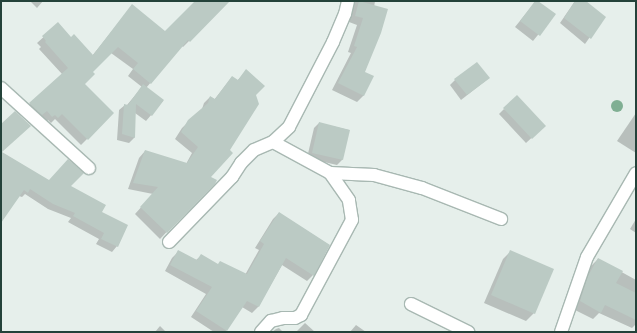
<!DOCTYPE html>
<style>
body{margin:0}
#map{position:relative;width:637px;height:333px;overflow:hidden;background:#e6efeb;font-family:"Sofia Sans Condensed",sans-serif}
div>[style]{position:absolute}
.shadow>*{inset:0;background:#0003}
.building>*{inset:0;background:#bbcac4}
.roads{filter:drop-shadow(1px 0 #a8b8b2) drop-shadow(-1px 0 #a8b8b2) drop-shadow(0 1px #a8b8b2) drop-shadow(0 -1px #a8b8b2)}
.minor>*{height:12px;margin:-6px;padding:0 6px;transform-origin:6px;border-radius:6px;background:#fff}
.trees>*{width:12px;height:12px;margin:-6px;border-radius:50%;background:#80af93}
span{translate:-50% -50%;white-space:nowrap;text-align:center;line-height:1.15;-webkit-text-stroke:3px #f7fbf9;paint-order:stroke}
.frame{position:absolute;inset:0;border:2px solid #24423a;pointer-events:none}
</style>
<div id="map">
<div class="shadow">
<i style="clip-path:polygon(30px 1px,43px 1px,37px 8px)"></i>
<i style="clip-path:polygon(196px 1px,222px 1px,225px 5px,183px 47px,182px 46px,146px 88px,163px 101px,146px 121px,135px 113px,134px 138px,129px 143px,117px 140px,119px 110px,125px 105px,127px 105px,142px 87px,128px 76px,133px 69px,111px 53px,92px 72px,84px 84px,113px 113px,81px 145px,55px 119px,51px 123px,48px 120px,46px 122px,24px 110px,62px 74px,39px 49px,41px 47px,37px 43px,58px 24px,71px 38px,92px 56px,132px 6px,165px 32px)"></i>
<i style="clip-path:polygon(355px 1px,375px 1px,364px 72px,364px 95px,357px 102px,332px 90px,351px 53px,348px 52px,357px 25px,349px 22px)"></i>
<i style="clip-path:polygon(536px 1px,555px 14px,533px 41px,515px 27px)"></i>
<i style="clip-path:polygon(575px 1px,585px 1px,604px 17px,585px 44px,560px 23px)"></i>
<i style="clip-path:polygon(246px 71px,255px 95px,209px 177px,215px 180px,160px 239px,135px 214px,153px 194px,128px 189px,139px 158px,145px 151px,186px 164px,192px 153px,175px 139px,182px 128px,202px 109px,204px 103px,210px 97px,214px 100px,232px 77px,237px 81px)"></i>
<i style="clip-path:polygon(489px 78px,461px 100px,450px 85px,455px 80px)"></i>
<i style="clip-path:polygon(504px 109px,539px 131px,526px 143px,499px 114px)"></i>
<i style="clip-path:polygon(636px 113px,636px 153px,617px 141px)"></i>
<i style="clip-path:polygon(319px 123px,349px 130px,342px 160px,337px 165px,307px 158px,314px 128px)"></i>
<i style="clip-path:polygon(1px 152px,49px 181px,70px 187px,101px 213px,117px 246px,112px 252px,96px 244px,99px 239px,68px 222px,71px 218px,48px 209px,25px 194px,22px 197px,19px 196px,1px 220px)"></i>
<i style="clip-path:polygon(279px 213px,329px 245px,313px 275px,307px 281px,282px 265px,258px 307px,252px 313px,242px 307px,225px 332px,214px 332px,191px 317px,206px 294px,165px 271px,172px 258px,178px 252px,196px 260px,201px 256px,218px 265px,245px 275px,259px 250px,255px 248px,273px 219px)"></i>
<i style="clip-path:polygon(636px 219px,636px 233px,630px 229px)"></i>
<i style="clip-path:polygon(511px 251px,534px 313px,526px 321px,484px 303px,503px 259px)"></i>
<i style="clip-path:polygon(598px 259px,636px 280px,636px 324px,632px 328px,599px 313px,593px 319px,573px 309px,581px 285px,591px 266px)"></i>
<i style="clip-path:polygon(305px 323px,315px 332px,296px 332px)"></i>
<i style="clip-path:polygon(356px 325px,366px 332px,350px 332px)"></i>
<i style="clip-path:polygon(160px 326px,166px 332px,155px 332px)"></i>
<i style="clip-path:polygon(279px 328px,283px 332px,272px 332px,276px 329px)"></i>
</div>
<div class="building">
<i style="clip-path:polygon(195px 1px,230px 1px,190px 42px,188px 40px,151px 84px,133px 69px,138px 63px,118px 47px,93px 72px,95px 74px,85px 84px,114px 113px,88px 140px,62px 114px,58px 118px,55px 115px,52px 117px,47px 111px,42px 115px,29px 103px,68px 68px,45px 42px,46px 41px,42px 36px,58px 22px,71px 37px,74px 34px,93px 55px,132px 4px,165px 31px)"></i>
<i style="clip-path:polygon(359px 1px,388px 9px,381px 33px,365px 72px,374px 76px,364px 96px,338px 83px,357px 47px,354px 46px,363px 18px,355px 16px)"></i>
<i style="clip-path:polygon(535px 1px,538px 1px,556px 14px,540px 36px,520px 21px)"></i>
<i style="clip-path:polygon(575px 1px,586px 1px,606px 17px,591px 39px,564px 18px)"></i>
<i style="clip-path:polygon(477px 62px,490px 78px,467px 95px,454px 79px)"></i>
<i style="clip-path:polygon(246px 69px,265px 86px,256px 95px,259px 104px,230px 150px,233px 153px,211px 177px,217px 180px,215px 184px,167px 233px,140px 207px,158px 187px,133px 183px,145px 150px,187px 163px,198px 147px,181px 132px,188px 120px,208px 103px,210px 96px,215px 99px,232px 76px,238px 80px)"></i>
<i style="clip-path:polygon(143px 84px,164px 100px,152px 116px,136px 104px,135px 138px,122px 134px,124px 104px,128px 105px)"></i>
<i style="clip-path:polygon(517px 95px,546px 126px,532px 139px,503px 108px)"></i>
<i style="clip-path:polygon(15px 111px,31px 126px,2px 152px,49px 180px,68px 159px,84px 173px,71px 186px,106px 205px,102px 212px,128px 225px,118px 247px,101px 239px,104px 233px,73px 216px,75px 213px,53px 204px,30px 189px,28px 193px,24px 190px,1px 223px,1px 124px)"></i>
<i style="clip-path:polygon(319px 122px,350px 130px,343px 160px,312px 153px)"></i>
<i style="clip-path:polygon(279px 212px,330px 245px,314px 276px,286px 258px,259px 307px,247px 301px,227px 331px,196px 311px,212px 287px,170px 265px,178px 250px,197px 260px,201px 254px,218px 264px,220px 261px,247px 274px,264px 244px,260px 241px)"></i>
<i style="clip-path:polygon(510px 250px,554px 269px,535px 314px,491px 295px)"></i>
<i style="clip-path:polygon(598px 258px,623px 271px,616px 283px,636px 293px,636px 320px,605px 305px,601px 313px,580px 301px,588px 276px)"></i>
</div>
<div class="roads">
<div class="minor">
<i style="left:1px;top:88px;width:119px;rotate:42.3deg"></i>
<i style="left:273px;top:142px;width:65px;rotate:28.5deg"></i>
<i style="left:330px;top:173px;width:44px;rotate:2.6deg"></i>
<i style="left:374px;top:175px;width:50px;rotate:15.2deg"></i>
<i style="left:422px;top:188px;width:85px;rotate:21.4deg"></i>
<i style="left:169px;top:242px;width:91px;rotate:-45.9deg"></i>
<i style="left:232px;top:177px;width:17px;rotate:-57deg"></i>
<i style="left:241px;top:163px;width:18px;rotate:-45deg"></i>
<i style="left:254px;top:150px;width:21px;rotate:-23deg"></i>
<i style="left:273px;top:142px;width:22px;rotate:-43deg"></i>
<i style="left:289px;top:127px;width:96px;rotate:-62.6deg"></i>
<i style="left:333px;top:42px;width:30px;rotate:-67deg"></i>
<i style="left:345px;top:14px;width:13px;rotate:-77deg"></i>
<i style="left:411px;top:304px;width:64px;rotate:26.2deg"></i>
<i style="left:261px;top:332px;width:15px;rotate:-48deg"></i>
<i style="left:271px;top:321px;width:12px;rotate:-14deg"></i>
<i style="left:283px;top:318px;width:12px"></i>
<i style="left:295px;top:318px;width:7px;rotate:-27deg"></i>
<i style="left:301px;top:315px;width:108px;rotate:-61.8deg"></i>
<i style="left:352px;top:220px;width:20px;rotate:-99deg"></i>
<i style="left:349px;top:200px;width:33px;rotate:-125deg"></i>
<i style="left:561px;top:332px;width:79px;rotate:-70.9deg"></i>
<i style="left:587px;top:257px;width:97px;rotate:-59.7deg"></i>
</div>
</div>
<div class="trees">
<i style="left:617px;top:106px"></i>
</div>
<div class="frame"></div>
</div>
